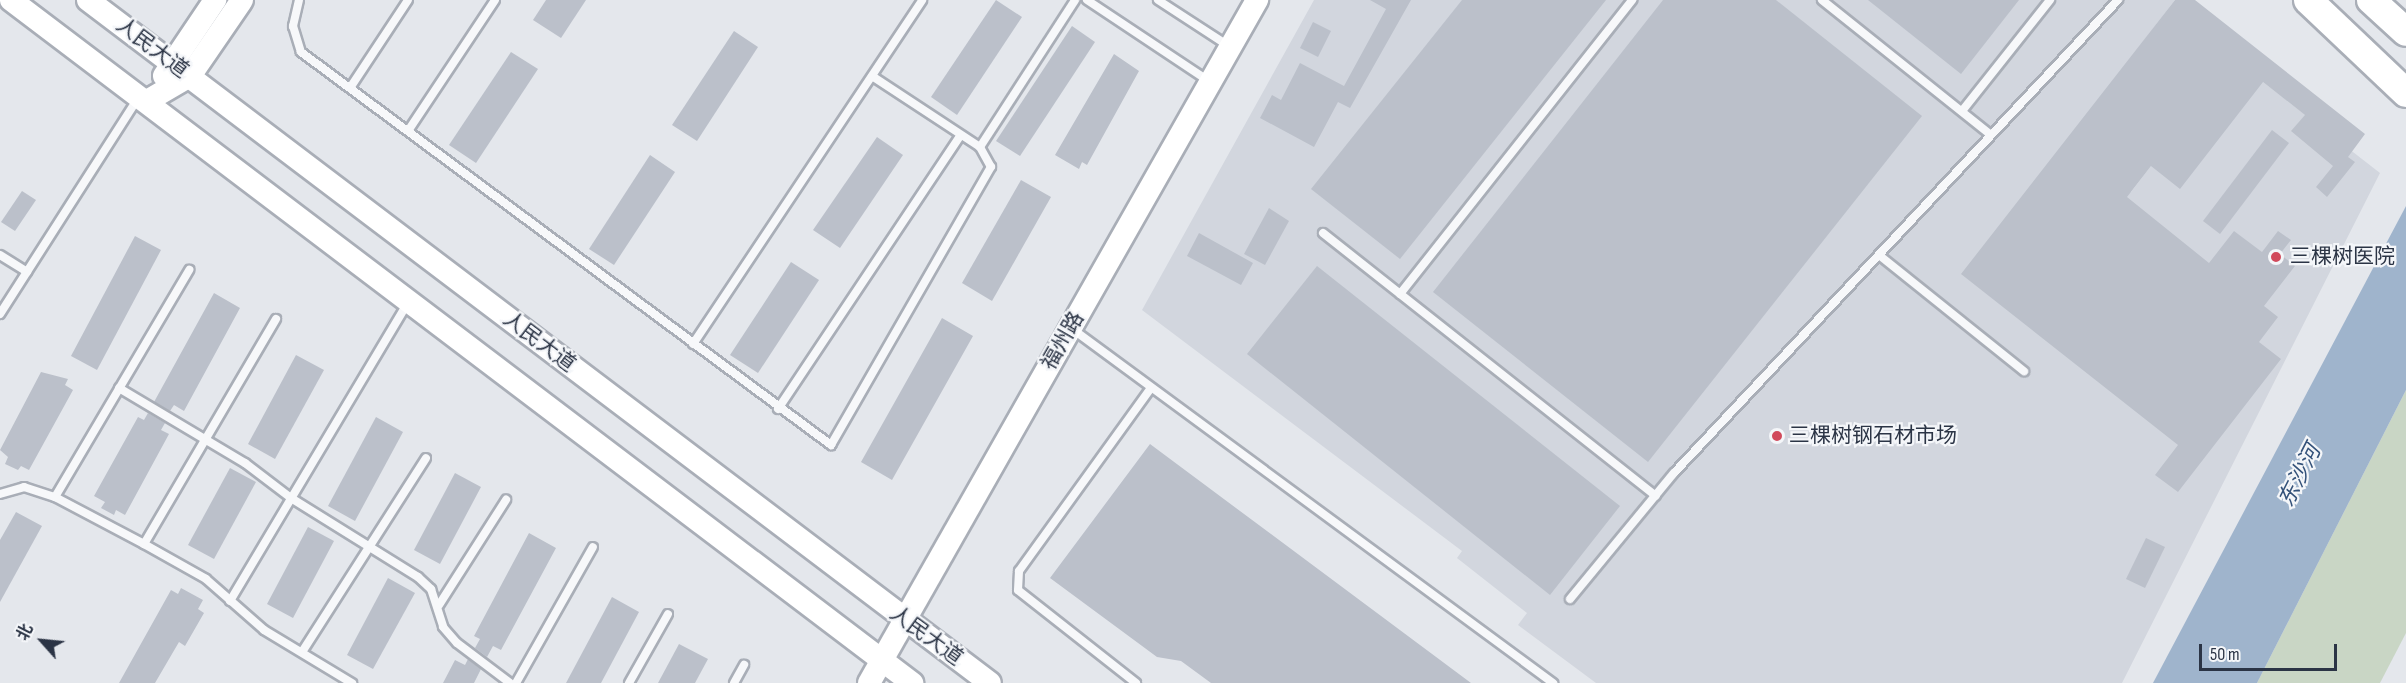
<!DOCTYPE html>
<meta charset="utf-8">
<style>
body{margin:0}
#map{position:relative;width:2406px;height:683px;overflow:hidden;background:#e4e7ec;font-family:"Sofia Sans Condensed","Noto Sans SC",sans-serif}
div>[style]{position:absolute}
.built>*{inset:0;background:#d2d6de}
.green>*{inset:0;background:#c9d6c5}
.water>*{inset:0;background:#9fb4cc}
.building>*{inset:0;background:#bbc0ca}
.roads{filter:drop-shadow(2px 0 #a9aeb7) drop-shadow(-2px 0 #a9aeb7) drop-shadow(0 2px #a9aeb7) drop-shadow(0 -2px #a9aeb7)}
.lane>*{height:8px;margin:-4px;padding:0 4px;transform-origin:4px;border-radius:4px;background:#f7f8fa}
.secondary>*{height:22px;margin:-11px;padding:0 11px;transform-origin:11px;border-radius:11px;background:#fff}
.highway>*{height:28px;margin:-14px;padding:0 14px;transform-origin:14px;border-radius:14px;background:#fff}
.dots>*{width:16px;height:16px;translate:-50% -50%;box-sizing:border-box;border:3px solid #f4f6f9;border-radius:50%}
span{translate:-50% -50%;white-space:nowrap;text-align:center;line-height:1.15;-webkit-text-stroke:4.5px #f4f6f9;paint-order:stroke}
.street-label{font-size:21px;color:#2b3445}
.poi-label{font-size:21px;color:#2b3445}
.left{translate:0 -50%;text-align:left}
.water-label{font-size:22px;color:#34527a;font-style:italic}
.north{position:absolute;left:12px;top:611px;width:60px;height:60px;-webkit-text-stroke:4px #f4f6f9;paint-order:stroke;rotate:297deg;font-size:16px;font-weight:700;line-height:24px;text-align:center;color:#2b3445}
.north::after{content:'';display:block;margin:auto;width:21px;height:27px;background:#2b3445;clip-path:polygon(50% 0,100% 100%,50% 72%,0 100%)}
.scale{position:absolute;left:2199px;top:644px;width:138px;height:27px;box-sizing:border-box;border:3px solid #2b3445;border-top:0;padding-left:8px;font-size:18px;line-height:21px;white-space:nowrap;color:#2b3445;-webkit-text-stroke:4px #f4f6f9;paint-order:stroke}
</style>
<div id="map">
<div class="built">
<i style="clip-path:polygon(1314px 0,2175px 0,2065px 143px,2131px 192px,2225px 69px,2263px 82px,2380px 173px,2122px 683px,1596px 683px,1518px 625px,1527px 613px,1457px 558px,1462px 551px,1142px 310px)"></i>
</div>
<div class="green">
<i style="clip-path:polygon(2406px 390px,2406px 633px,2380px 683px,2257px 683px)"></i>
</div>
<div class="water">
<i style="clip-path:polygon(2406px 206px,2406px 390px,2257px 683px,2153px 683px)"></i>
</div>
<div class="building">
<i style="clip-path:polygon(546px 0,586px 0,561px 38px,533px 20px)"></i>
<i style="clip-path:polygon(996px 0,1022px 17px,957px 115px,931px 97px)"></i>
<i style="clip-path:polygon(1370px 0,1411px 0,1350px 108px,1338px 102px,1314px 147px,1260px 118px,1272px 95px,1281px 100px,1300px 63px,1344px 86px,1386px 9px)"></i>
<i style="clip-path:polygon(1462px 0,1606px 0,1400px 259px,1311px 189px)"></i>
<i style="clip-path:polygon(1663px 0,1776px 0,1922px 116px,1648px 462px,1433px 292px)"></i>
<i style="clip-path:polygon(1868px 0,2019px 0,1961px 74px)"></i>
<i style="clip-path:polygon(2175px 0,2195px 0,2365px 134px,2348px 157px,2355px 162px,2327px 197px,2316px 187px,2333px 166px,2291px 131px,2305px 115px,2263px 82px,2180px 189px,2151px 166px,2127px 197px,2209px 263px,2234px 231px,2262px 252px,2278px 231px,2291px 240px,2280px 254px,2295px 266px,2264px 306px,2278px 317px,2259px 342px,2281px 359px,2178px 492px,2155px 475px,2178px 445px,1961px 274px)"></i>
<i style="clip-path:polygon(1313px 22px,1331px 31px,1318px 57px,1300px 48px)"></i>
<i style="clip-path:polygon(1072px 26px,1095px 42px,1020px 156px,996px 141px)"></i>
<i style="clip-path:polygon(734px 31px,758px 47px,697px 141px,672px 125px)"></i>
<i style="clip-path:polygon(511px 52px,538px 69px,476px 163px,449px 145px)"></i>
<i style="clip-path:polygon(1114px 54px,1139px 71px,1087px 165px,1082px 162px,1079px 169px,1055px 155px)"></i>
<i style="clip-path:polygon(2272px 130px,2289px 143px,2220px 234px,2203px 221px)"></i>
<i style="clip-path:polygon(877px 137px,903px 155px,840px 248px,813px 230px)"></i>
<i style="clip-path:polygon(650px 155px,675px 172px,614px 265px,589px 249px)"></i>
<i style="clip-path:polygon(1021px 180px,1051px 197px,992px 301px,962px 283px)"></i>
<i style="clip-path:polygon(22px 191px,36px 200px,15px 231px,1px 222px)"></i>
<i style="clip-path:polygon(1269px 208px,1289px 221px,1265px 265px,1244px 254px)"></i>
<i style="clip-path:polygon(1199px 233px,1253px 263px,1241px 285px,1187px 256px)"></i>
<i style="clip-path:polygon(135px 236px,161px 250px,97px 370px,71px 356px)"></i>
<i style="clip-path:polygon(791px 262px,819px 280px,758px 373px,730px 355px)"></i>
<i style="clip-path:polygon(1317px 266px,1620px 506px,1550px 595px,1247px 354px)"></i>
<i style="clip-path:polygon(214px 293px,240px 308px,184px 411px,174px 405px,170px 411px,154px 402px)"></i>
<i style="clip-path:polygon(942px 318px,973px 336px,892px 480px,861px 462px)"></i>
<i style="clip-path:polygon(296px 355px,324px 370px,275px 459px,248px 444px)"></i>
<i style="clip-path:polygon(41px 372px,68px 379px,65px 385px,73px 390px,29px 470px,21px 466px,18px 470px,5px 464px,8px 457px,0 450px)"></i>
<i style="clip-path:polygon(148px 413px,165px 423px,161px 430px,169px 434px,125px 515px,116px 510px,114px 515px,101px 508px,105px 502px,94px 496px,138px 417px,144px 420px)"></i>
<i style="clip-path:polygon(376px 417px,403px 432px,355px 521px,328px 506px)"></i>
<i style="clip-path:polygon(1150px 444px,1471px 683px,1211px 683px,1181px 661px,1157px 657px,1050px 578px)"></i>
<i style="clip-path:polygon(230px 468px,256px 482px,214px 559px,188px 545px)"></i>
<i style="clip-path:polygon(455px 473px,481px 487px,440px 564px,414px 550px)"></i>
<i style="clip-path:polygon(16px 512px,42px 526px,0 602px,0 540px)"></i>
<i style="clip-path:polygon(308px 527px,334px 541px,293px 618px,267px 604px)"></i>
<i style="clip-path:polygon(529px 533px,556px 548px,501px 650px,493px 646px,487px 657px,475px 648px,480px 639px,474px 636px)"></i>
<i style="clip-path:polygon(2146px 538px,2165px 547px,2145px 588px,2126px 579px)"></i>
<i style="clip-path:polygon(388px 578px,415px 593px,373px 669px,347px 655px)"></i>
<i style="clip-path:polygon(181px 588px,203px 600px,198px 609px,204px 613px,185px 646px,179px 642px,155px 683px,119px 683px,171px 590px,178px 594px)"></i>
<i style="clip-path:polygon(612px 597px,639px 612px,601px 683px,566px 683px)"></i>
<i style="clip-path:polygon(679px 644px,708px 659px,695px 683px,658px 683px)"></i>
<i style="clip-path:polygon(468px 659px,481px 669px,474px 683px,443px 683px,455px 660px,465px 665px)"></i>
</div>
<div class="roads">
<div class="lane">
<i style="left:299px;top:0;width:27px;rotate:103deg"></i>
<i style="left:293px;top:26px;width:27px;rotate:73deg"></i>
<i style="left:301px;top:52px;width:660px;rotate:36.56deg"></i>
<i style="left:831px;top:445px;width:321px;rotate:-60.1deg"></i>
<i style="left:991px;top:167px;width:23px;rotate:-119deg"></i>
<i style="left:980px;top:147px;width:129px;rotate:-146.7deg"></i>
<i style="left:1087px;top:0;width:146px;rotate:33.6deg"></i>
<i style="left:1158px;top:0;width:86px;rotate:33.1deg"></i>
<i style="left:1822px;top:0;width:216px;rotate:38.6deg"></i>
<i style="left:350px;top:88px;width:105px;rotate:-56.6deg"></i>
<i style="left:1962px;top:111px;width:142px;rotate:-51.6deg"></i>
<i style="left:408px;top:131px;width:157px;rotate:-56.4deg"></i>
<i style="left:980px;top:147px;width:175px;rotate:-57.1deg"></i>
<i style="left:1323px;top:233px;width:424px;rotate:38.3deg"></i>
<i style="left:0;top:255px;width:32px;rotate:32deg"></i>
<i style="left:1879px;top:255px;width:186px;rotate:38.7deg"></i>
<i style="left:1400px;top:294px;width:375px;rotate:-51.7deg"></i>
<i style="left:0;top:314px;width:258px;rotate:-57.4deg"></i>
<i style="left:1071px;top:328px;width:599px;rotate:36.37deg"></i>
<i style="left:693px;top:344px;width:413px;rotate:-56.3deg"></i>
<i style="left:119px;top:388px;width:147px;rotate:30.8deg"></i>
<i style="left:245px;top:463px;width:58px;rotate:37.3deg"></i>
<i style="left:291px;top:498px;width:150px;rotate:31.9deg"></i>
<i style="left:418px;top:577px;width:18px;rotate:43deg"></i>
<i style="left:431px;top:589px;width:40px;rotate:72deg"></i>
<i style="left:443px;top:627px;width:21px;rotate:49deg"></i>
<i style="left:457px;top:643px;width:66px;rotate:37deg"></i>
<i style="left:778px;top:409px;width:329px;rotate:-56.3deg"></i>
<i style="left:0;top:494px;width:25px;rotate:-16deg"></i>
<i style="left:24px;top:487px;width:33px;rotate:18deg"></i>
<i style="left:55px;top:497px;width:101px;rotate:27.8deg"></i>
<i style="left:144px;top:544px;width:71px;rotate:29.4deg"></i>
<i style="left:206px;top:579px;width:77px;rotate:41.3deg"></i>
<i style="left:264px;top:630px;width:103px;rotate:31.1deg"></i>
<i style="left:55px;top:497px;width:264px;rotate:-59.4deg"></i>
<i style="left:144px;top:544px;width:261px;rotate:-59.6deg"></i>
<i style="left:1570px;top:599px;width:163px;rotate:-50.5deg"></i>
<i style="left:1674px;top:473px;width:649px;rotate:-46.81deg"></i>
<i style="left:230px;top:601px;width:348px;rotate:-59.2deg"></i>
<i style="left:439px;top:605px;width:125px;rotate:-57.5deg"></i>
<i style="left:302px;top:652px;width:230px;rotate:-57.4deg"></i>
<i style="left:516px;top:683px;width:156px;rotate:-60.5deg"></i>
<i style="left:629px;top:683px;width:79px;rotate:-60.5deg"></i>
<i style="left:734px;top:683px;width:21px;rotate:-61deg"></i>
<i style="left:1136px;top:683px;width:150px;rotate:-141.8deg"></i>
<i style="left:1018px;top:590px;width:19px;rotate:-87deg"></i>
<i style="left:1019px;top:571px;width:226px;rotate:-54.2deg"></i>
</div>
<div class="secondary">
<i style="left:11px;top:0;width:1131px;rotate:37.16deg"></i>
<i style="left:88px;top:0;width:1131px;rotate:37.13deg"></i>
<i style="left:164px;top:76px;width:92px;rotate:-56.1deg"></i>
<i style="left:147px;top:101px;width:50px;rotate:-30.2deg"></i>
<i style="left:190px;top:76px;width:92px;rotate:-55.6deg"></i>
<i style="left:869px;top:683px;width:786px;rotate:-60.4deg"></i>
</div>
<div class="highway">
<i style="left:2308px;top:0;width:135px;rotate:43.5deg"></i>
<i style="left:2371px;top:0;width:47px;rotate:42.4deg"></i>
</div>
</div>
<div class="dots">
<i style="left:2276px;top:257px;background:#d1495b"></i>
<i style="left:1777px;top:436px;background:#d1495b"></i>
</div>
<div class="street-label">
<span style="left:152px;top:48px;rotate:37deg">人民大道</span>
<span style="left:1063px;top:341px;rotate:-60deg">福州路</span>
<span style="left:539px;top:342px;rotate:37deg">人民大道</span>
<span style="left:926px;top:636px;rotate:36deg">人民大道</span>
</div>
<div class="poi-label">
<span class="left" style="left:2290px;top:257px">三棵树医院</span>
<span class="left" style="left:1789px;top:436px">三棵树钢石材市场</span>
</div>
<div class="water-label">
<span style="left:2300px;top:476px;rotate:-63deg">东沙河</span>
</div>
<div class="north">北</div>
<div class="scale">50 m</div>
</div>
